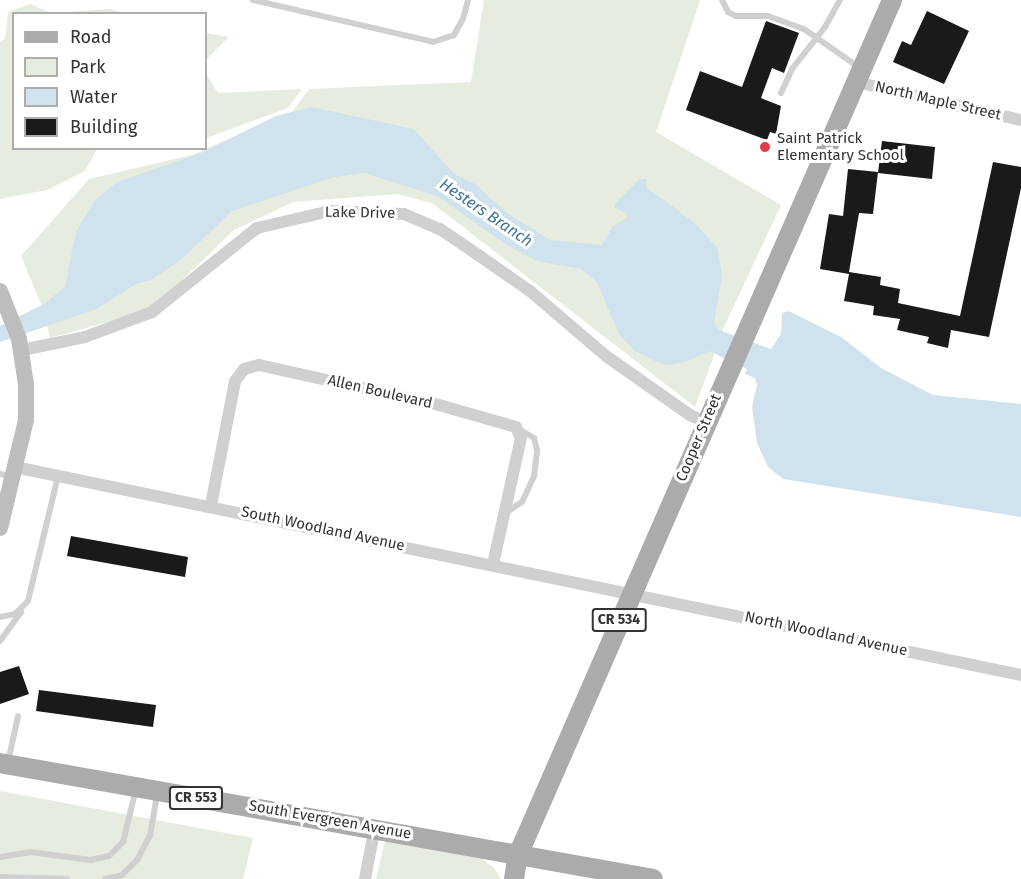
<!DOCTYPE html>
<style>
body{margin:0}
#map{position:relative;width:1021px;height:879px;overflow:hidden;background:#fff;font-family:"Fira Sans",sans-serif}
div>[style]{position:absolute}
.green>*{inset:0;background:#e6ecdf}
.water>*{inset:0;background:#cfe2ee}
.building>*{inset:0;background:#1a1a1a}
.lane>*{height:6px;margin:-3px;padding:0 3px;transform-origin:3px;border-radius:3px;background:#d0d0d0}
.street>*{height:12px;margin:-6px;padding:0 6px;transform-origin:6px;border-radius:6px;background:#d0d0d0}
.secondary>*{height:16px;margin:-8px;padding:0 8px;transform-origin:8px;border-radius:8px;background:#bdbdbd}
.primary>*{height:20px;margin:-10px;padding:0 10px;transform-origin:10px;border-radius:10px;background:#ababab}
.dots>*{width:16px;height:16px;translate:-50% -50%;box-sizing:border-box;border:3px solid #fff;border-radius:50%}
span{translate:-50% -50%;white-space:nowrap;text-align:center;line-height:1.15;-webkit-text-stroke:6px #fff;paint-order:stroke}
.shield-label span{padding:2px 4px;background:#fff;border:2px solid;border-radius:4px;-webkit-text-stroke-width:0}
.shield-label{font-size:14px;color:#333;font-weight:700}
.street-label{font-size:15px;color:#333}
.poi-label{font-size:15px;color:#333}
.left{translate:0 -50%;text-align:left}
.water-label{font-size:16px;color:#3f7597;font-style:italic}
.legend{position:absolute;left:12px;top:12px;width:195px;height:138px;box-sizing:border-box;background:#fff;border:2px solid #adadad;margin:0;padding:8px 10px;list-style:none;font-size:18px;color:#333}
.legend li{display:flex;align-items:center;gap:12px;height:30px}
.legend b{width:30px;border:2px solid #adadad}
</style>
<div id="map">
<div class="green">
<i style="clip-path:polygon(484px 0,700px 0,656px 132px,781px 205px,725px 325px,695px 407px,432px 203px,397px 194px,293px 202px,234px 230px,151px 310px,50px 338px,44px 311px,21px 256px,89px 179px,192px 155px,293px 111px,309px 89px,471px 82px)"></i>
<i style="clip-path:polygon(31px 4px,50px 13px,14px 14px,14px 148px,97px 149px,85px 171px,47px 190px,0 199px,0 41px,5px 39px,8px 12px)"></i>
<i style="clip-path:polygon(110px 9px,125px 13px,55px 13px)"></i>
<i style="clip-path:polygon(206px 33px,229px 37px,206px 60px)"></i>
<i style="clip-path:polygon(206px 73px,218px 93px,302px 89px,288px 108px,206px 138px)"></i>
<i style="clip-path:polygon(0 791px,253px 838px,243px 879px,0 879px)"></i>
<i style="clip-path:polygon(385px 841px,480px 857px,494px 868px,501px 879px,376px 879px)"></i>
</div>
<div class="water">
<i style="clip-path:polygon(311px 107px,414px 129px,454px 174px,475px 184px,507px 213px,550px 240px,602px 245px,613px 226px,627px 218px,626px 213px,615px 208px,615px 204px,639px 180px,646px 179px,647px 188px,695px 223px,717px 248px,722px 274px,714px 322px,719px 330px,771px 349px,781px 334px,782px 313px,789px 311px,841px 337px,881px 368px,933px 395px,1021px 404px,1021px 517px,783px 479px,768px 467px,757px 443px,752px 407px,757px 385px,755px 378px,745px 374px,747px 369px,709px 351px,686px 362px,667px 365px,655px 361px,635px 351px,619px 334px,597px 282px,581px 269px,537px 261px,507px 245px,437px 196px,364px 173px,334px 177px,232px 211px,182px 259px,151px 280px,136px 284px,97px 309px,0 342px,0 326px,44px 304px,65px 287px,76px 232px,95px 200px,117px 182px,201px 153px,276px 116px)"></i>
</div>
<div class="building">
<i style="clip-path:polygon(927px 11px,969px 31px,944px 84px,893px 62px,902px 41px,911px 45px)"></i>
<i style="clip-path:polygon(766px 21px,799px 33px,784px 73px,772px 68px,761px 98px,781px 106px,776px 134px,770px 132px,767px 140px,686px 110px,700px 71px,742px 87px)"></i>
<i style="clip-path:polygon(882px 141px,935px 147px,932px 179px,878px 173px)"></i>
<i style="clip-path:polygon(993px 162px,1021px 167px,1021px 188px,989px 337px,951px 330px,948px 348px,927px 343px,929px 337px,897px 330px,900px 319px,873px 315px,874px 306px,844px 301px,849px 274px,820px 269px,829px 214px,843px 216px,848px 169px,878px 172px,873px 214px,859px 213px,849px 272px,881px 277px,880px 285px,900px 289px,898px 303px,960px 316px)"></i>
<i style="clip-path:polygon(71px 536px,188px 557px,185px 577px,67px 556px)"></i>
<i style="clip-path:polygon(19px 666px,29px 694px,0 704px,0 672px)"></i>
<i style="clip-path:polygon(39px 690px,156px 705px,153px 727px,36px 711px)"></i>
</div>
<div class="lane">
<i style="left:253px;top:0;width:185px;rotate:13.1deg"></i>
<i style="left:433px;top:42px;width:22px;rotate:-18deg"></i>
<i style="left:454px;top:35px;width:18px;rotate:-61deg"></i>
<i style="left:463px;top:19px;width:20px;rotate:-75deg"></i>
<i style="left:722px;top:0;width:13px;rotate:63deg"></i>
<i style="left:728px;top:12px;width:9px;rotate:27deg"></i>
<i style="left:736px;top:16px;width:32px"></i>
<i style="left:768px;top:16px;width:38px;rotate:20deg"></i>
<i style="left:804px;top:29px;width:68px;rotate:34.9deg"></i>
<i style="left:781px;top:93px;width:26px;rotate:-65deg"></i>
<i style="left:792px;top:69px;width:53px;rotate:-51.8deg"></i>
<i style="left:825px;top:27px;width:31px;rotate:-61deg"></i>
<i style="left:0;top:474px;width:12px;rotate:14deg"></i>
<i style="left:507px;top:512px;width:18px;rotate:-34deg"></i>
<i style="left:522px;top:502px;width:29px;rotate:-65deg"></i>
<i style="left:534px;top:476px;width:26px;rotate:-83deg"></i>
<i style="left:537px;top:450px;width:12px;rotate:-104deg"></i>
<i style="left:534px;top:438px;width:16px;rotate:-150deg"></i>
<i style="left:0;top:617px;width:15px;rotate:-11deg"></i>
<i style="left:15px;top:614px;width:18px;rotate:-45deg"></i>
<i style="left:28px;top:601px;width:129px;rotate:-76.5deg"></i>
<i style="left:0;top:641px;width:36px;rotate:-54deg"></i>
<i style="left:8px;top:762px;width:47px;rotate:-77.7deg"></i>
<i style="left:0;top:857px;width:30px;rotate:-9deg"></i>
<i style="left:30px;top:852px;width:61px;rotate:7.6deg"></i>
<i style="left:90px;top:860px;width:19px;rotate:-12deg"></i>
<i style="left:109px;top:856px;width:20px;rotate:-45deg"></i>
<i style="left:123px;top:842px;width:55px;rotate:-76.2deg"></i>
<i style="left:0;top:877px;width:67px;rotate:1.7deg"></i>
<i style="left:105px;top:879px;width:17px;rotate:-13deg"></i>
<i style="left:122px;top:875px;width:21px;rotate:-45deg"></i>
<i style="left:137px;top:860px;width:27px;rotate:-62deg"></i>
<i style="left:150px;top:836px;width:42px;rotate:-80.3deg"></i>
</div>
<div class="street">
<i style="left:856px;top:82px;width:169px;rotate:13deg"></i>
<i style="left:22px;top:350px;width:64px;rotate:-11.7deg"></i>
<i style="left:85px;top:337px;width:72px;rotate:-20.5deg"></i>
<i style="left:152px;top:312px;width:134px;rotate:-38.7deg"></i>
<i style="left:257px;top:228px;width:75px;rotate:-13.1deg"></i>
<i style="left:330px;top:211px;width:74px;rotate:2.3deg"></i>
<i style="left:404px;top:214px;width:39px;rotate:23deg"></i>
<i style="left:440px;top:229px;width:37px;rotate:34deg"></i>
<i style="left:471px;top:250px;width:72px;rotate:34.8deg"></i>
<i style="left:530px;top:291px;width:100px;rotate:40.5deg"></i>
<i style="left:606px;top:356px;width:103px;rotate:35.1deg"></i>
<i style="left:690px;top:415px;width:19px;rotate:25deg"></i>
<i style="left:15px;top:467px;width:1027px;rotate:11.68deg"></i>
<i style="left:211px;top:505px;width:126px;rotate:-79deg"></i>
<i style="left:235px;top:381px;width:15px;rotate:-53deg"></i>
<i style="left:244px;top:369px;width:16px;rotate:-15deg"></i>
<i style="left:259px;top:365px;width:184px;rotate:12.5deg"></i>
<i style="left:439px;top:405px;width:80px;rotate:15.9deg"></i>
<i style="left:516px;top:427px;width:12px;rotate:66deg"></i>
<i style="left:521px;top:438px;width:129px;rotate:102.5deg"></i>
<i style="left:365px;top:879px;width:53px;rotate:-79.1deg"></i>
</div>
<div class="secondary">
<i style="left:0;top:291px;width:52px;rotate:68.4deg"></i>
<i style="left:19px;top:339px;width:46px;rotate:81.2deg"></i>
<i style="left:26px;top:384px;width:36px;rotate:90deg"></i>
<i style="left:26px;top:420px;width:111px;rotate:103.5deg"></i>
</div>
<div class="primary">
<i style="left:0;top:763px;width:663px;rotate:10.07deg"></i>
<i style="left:514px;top:879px;width:24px;rotate:-81deg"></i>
<i style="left:518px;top:855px;width:933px;rotate:-66.37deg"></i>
</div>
<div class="dots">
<i style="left:765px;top:147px;background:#e63946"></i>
</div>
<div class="shield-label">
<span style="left:619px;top:620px">CR 534</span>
<span style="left:196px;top:798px">CR 553</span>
</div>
<div class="street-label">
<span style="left:938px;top:101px;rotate:13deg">North Maple Street</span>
<span style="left:360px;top:213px;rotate:1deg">Lake Drive</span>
<span style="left:380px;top:392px;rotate:13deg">Allen Boulevard</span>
<span style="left:699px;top:438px;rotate:-67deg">Cooper Street</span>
<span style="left:323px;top:529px;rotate:12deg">South Woodland Avenue</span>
<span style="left:826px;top:634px;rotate:12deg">North Woodland Avenue</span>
<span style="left:330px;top:820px;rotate:10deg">South Evergreen Avenue</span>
</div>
<div class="poi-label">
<span class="left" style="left:777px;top:147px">Saint Patrick<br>Elementary School</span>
</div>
<div class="water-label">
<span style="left:486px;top:213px;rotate:34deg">Hesters Branch</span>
</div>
<ul class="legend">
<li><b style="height:8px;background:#ababab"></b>Road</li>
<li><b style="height:16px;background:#e6ecdf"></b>Park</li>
<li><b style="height:16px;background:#cfe2ee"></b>Water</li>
<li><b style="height:16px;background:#1a1a1a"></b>Building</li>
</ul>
</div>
